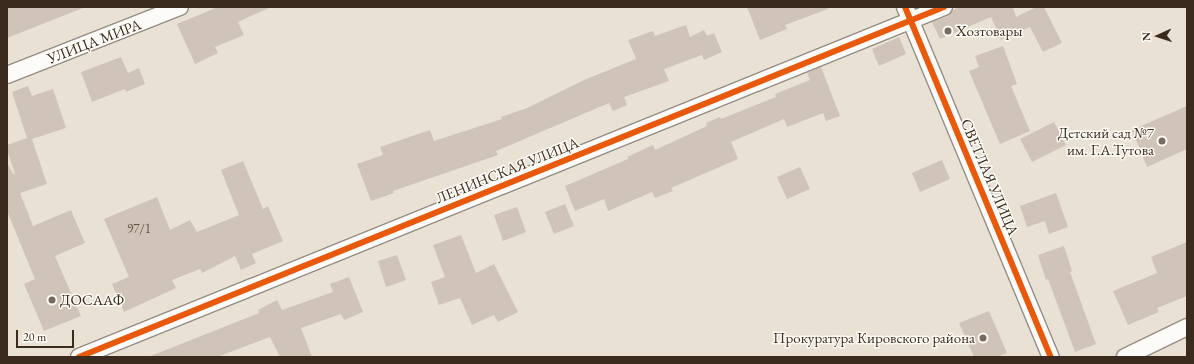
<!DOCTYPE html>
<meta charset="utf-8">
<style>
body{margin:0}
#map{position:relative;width:1194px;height:364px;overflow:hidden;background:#e9e2d4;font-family:"EB Garamond",serif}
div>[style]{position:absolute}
.building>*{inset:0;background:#d0c3b7}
.roads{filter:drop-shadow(1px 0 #938d84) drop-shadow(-1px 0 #938d84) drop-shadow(0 1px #938d84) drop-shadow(0 -1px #938d84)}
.minor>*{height:16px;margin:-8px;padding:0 8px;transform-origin:8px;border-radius:8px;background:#fcfbf9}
.cycleway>*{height:6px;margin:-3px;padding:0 3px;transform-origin:3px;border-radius:3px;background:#e8590c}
.dots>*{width:11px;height:11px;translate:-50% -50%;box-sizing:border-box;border:2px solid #fdfcf7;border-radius:50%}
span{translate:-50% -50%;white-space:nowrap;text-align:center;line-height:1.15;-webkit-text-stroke:3px #fdfcf7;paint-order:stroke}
.number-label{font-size:13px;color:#605044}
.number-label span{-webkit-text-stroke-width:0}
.poi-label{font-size:15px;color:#3b2a1e}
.left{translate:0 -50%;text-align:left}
.right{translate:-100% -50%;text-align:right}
.street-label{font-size:15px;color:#3b2a1e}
.frame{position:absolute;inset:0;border:8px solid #3b2a1e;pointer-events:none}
.north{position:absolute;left:1138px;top:16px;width:40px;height:40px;-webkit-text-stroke:3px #fdfcf7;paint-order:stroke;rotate:267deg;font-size:11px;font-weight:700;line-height:16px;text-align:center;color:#3b2a1e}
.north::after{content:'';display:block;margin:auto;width:14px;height:18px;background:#3b2a1e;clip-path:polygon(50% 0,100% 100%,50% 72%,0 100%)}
.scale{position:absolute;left:16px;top:330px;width:58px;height:18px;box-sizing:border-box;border:2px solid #3b2a1e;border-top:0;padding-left:5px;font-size:12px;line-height:14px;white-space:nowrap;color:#3b2a1e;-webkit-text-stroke:3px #fdfcf7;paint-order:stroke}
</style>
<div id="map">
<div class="building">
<i style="clip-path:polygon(7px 7px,82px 7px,83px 8px,7px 38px)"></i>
<i style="clip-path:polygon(218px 7px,271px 7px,238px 22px,244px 35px,215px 47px,218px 53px,195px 64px,177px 24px)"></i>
<i style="clip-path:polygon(747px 7px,828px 7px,828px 9px,785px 25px,787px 29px,760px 40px)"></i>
<i style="clip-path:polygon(959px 7px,1013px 7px,1016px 17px,1036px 7px,1044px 7px,1062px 43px,1043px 52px,1030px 27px,1001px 40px,991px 17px,940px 39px,932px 22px,948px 16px,953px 10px)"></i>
<i style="clip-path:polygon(686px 25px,690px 37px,704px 30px,707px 36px,714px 33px,722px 52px,704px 60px,702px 55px,664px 69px,669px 81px,624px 97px,627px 105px,613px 111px,609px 103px,496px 151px,498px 155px,393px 191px,394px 193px,371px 201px,357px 164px,383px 155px,380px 147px,430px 130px,434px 141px,502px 119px,501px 117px,527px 108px,584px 80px,636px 59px,628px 40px,653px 31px,655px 36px)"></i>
<i style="clip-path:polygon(899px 37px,906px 54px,879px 66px,872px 49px)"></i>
<i style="clip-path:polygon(1003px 46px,1017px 84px,1011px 86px,1030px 131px,1000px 144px,969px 71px,979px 67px,975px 56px)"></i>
<i style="clip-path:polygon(121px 57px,128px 73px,139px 68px,145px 84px,126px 92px,125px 89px,92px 102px,81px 72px)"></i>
<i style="clip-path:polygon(821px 67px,840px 116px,826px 121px,823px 113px,787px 127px,784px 119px,731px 142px,738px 159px,671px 188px,673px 191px,655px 198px,652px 192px,608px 211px,604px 199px,575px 211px,565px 186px,628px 159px,627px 157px,653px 145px,655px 150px,707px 126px,706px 123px,720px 117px,721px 119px,776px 97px,775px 94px,810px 80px,807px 73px)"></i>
<i style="clip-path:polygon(28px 86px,32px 96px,53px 89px,66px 128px,32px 139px,47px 184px,20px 193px,33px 226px,71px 210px,85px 243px,55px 256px,81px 316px,44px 331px,24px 284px,35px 279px,7px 211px,7px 162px,13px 174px,15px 174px,7px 150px,7px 145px,27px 138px,12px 92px)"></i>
<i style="clip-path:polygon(1187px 106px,1187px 149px,1147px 167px,1132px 130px)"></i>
<i style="clip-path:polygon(1054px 122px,1066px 145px,1032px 162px,1020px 139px)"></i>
<i style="clip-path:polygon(942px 160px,950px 179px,920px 192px,912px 173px)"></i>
<i style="clip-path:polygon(243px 161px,263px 209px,268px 206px,283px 241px,252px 254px,256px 263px,241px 270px,235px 256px,202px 273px,200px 269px,172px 280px,176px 288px,124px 312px,112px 284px,129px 277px,104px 219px,157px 197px,170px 230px,190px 220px,197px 232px,239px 215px,221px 170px)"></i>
<i style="clip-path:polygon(800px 167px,810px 189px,787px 199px,777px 177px)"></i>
<i style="clip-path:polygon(1056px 193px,1068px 227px,1049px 234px,1045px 221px,1027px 227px,1020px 206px)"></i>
<i style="clip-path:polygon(565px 204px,574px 226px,554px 234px,545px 212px)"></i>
<i style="clip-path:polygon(517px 207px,526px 232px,503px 241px,494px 215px)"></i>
<i style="clip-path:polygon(461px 235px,476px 273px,494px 264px,518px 312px,498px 322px,494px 315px,472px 325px,460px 298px,439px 305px,431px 282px,445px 277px,433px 245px)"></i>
<i style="clip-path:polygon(1187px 242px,1187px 296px,1157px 308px,1159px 312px,1128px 325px,1113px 291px,1157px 273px,1151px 257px)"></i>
<i style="clip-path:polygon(1064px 246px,1072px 271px,1070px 272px,1096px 344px,1075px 352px,1048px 279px,1046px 280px,1038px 255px)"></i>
<i style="clip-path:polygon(397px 255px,406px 280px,386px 287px,378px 261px)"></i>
<i style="clip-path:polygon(349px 277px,363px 312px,344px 320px,341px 314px,301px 328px,312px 357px,280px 357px,270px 337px,217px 357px,148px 357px,259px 313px,258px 310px,277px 300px,282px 310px,333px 292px,330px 284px)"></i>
<i style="clip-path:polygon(989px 311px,1007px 353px,997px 357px,974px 357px,959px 323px)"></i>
</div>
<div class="roads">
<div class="minor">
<i style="left:905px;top:7px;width:379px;rotate:67.4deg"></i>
<i style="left:7px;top:75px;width:186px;rotate:-21.5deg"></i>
<i style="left:79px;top:357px;width:933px;rotate:-22.03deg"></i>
<i style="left:1125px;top:357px;width:69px;rotate:-25.8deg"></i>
</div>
</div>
<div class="cycleway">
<i style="left:905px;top:7px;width:379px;rotate:67.4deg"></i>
<i style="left:79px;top:357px;width:933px;rotate:-22.03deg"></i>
</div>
<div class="dots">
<i style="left:948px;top:31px;background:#786a5e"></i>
<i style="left:1162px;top:141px;background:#786a5e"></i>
<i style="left:52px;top:300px;background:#786a5e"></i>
<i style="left:983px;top:338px;background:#786a5e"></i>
</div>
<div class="number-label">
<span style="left:139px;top:229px">97/1</span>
</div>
<div class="poi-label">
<span class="left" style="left:956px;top:31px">Хозтовары</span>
<span class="right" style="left:1154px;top:141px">Детский сад №7<br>им. Г.А.Тутова</span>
<span class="left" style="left:60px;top:300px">ДОСААФ</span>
<span class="right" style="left:975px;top:338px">Прокуратура Кировского района</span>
</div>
<div class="street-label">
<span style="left:94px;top:41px;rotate:-21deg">УЛИЦА МИРА</span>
<span style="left:507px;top:170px;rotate:-22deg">ЛЕНИНСКАЯ УЛИЦА</span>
<span style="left:990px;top:177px;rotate:67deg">СВЕТЛАЯ УЛИЦА</span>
</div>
<div class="frame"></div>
<div class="north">N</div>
<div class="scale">20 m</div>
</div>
